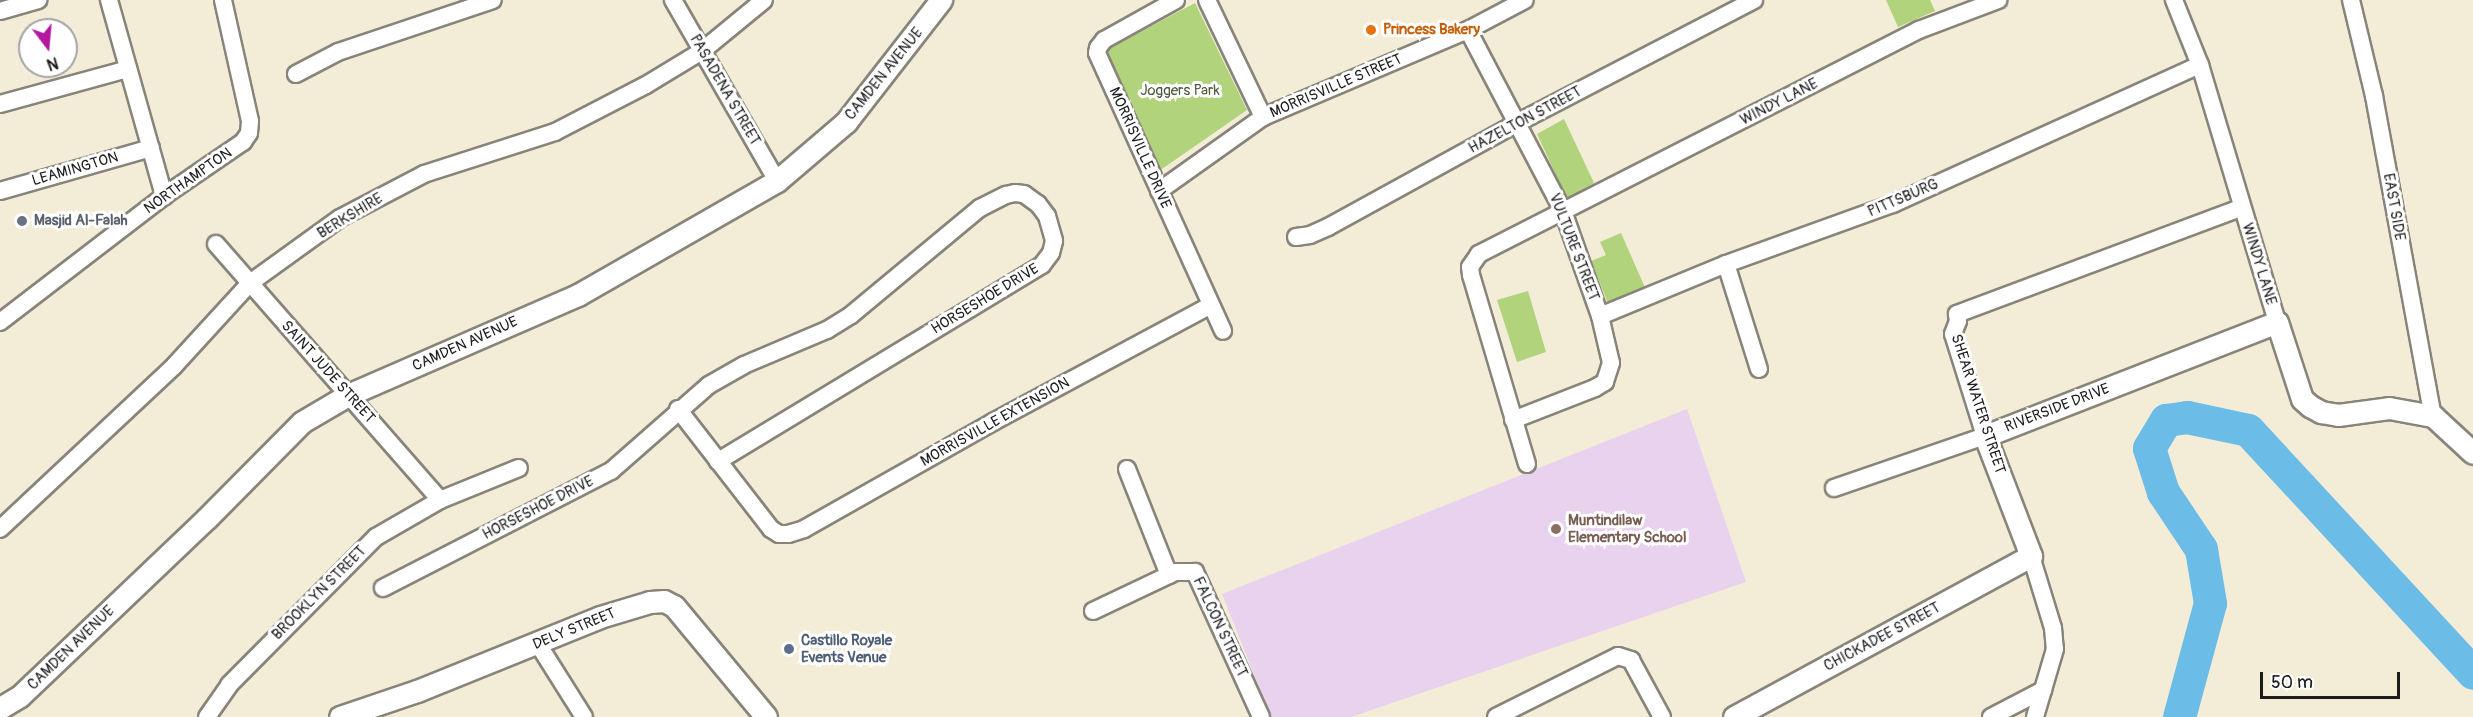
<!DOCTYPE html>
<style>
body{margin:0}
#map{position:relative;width:2473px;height:717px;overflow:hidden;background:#f3edd8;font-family:Pangolin,sans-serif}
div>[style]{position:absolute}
.built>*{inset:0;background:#e8d2ee}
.green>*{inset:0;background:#b0d37c}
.river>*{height:33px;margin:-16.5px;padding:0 16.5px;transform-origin:16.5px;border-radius:16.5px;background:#6bbce6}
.roads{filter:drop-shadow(2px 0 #88847a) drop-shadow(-2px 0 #88847a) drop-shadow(0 2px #88847a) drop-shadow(0 -2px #88847a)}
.minor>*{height:16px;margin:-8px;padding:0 8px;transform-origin:8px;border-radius:8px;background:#fff}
.tertiary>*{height:21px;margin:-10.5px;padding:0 10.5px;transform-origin:10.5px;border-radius:10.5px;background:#fff}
.dots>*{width:16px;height:16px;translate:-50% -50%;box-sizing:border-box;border:3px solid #fff;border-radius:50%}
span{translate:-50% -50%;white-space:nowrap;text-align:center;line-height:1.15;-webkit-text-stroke:6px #fff;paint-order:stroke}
.food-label{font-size:15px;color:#c56008;font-weight:700}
.left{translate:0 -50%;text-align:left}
.street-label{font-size:15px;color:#1c1c1c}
.park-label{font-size:15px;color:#505c3e}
.worship-label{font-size:15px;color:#5b616d;font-weight:700}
.education-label{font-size:15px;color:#785e54;font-weight:700}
.service-label{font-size:15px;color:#4e5e75;font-weight:700}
.north{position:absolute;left:18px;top:18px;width:60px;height:60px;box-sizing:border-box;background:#fff;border:2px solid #a4a4a4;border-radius:50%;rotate:164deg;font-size:16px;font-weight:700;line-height:24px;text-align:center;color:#1c1c1c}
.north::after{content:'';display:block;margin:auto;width:21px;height:27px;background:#b5179e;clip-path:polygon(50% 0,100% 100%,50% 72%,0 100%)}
.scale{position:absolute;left:2260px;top:672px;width:140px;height:27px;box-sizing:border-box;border:3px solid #1c1c1c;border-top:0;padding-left:8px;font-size:18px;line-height:21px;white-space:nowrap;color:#1c1c1c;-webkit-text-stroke:4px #fff;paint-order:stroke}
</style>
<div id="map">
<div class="built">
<i style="clip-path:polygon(1687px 409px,1746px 582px,1351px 717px,1271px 717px,1222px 594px)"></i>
</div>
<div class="green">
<i style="clip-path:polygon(1886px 0,1930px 0,1935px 11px,1898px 27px)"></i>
<i style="clip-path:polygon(1195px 3px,1247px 110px,1159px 171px,1106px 50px)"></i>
<i style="clip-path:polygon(1564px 119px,1594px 183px,1567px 199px,1537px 134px)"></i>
<i style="clip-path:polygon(1621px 233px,1647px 292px,1609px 306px,1591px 261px,1606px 255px,1600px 242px)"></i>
<i style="clip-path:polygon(1528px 291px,1546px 352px,1517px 362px,1497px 300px)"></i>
</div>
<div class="river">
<i style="left:2179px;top:717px;width:118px;rotate:-74.8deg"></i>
<i style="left:2210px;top:603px;width:55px;rotate:-99.5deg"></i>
<i style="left:2201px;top:549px;width:69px;rotate:-123.7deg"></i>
<i style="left:2163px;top:492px;width:46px;rotate:-107.7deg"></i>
<i style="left:2149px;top:448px;width:33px;rotate:-59deg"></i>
<i style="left:2166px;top:420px;width:21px;rotate:-8deg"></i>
<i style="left:2187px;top:417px;width:62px;rotate:12deg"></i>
<i style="left:2248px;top:430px;width:331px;rotate:47.2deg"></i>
</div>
<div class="roads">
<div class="minor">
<i style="left:109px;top:0;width:204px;rotate:74.3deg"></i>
<i style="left:673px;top:0;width:209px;rotate:60.1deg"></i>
<i style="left:1176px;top:0;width:82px;rotate:150.9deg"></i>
<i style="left:1104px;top:40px;width:10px;rotate:127deg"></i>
<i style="left:1098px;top:48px;width:5px;rotate:101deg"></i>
<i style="left:1097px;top:53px;width:305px;rotate:65.6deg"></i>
<i style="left:1207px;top:0;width:130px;rotate:64.4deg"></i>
<i style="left:2174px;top:0;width:70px;rotate:68.2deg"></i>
<i style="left:2200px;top:65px;width:268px;rotate:73.3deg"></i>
<i style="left:2351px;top:0;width:99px;rotate:76.5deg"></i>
<i style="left:2374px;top:96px;width:325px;rotate:79.6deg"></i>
<i style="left:0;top:11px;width:40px;rotate:-16deg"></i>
<i style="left:1468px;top:30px;width:204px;rotate:62.3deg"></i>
<i style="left:1563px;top:211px;width:111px;rotate:70.6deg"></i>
<i style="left:1600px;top:316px;width:48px;rotate:76.8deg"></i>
<i style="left:1611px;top:363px;width:20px;rotate:108deg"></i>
<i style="left:1605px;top:382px;width:12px;rotate:149deg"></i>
<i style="left:1595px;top:388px;width:88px;rotate:158.7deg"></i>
<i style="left:296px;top:74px;width:47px;rotate:-27.6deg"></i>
<i style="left:338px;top:52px;width:163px;rotate:-18.5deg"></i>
<i style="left:0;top:104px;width:133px;rotate:-15.3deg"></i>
<i style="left:0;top:191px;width:157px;rotate:-15.9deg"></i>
<i style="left:1159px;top:191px;width:128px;rotate:-35.4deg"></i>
<i style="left:1263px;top:117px;width:223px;rotate:-23deg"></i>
<i style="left:1468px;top:30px;width:64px;rotate:-27.8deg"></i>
<i style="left:1296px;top:237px;width:14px;rotate:-8deg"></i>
<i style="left:1310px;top:235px;width:20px;rotate:-24deg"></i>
<i style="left:1328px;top:227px;width:216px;rotate:-28.8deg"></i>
<i style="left:1517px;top:123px;width:267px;rotate:-27.4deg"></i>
<i style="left:216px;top:244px;width:340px;rotate:48.8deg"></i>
<i style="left:1726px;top:264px;width:110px;rotate:72.6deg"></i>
<i style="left:1600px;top:316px;width:136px;rotate:-22.4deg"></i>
<i style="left:1726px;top:264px;width:177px;rotate:-19.8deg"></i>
<i style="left:1893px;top:204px;width:337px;rotate:-24.4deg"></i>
<i style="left:0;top:322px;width:207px;rotate:-37.5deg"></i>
<i style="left:164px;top:196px;width:96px;rotate:-34.4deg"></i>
<i style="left:243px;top:142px;width:11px;rotate:-56deg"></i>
<i style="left:249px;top:133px;width:12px;rotate:-85deg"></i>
<i style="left:250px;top:121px;width:124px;rotate:-102.6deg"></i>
<i style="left:678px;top:409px;width:152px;rotate:52.2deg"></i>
<i style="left:771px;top:529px;width:9px;rotate:32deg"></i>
<i style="left:779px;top:534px;width:9px"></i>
<i style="left:788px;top:534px;width:17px;rotate:-17deg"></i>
<i style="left:804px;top:529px;width:217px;rotate:-29.5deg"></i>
<i style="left:993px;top:422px;width:247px;rotate:-28.2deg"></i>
<i style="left:1527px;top:464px;width:197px;rotate:-106.5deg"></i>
<i style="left:1471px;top:275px;width:8px;rotate:-97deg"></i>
<i style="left:1470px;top:267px;width:16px;rotate:-55deg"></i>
<i style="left:1479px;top:254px;width:494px;rotate:-27deg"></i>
<i style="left:1919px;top:30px;width:85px;rotate:-20.8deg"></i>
<i style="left:1127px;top:469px;width:114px;rotate:68.4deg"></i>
<i style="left:1834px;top:488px;width:160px;rotate:-19deg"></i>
<i style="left:1985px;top:436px;width:107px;rotate:-107.4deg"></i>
<i style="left:1953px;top:334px;width:14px;rotate:-69deg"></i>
<i style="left:1958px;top:321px;width:7px;rotate:-98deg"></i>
<i style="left:1957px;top:314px;width:303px;rotate:-20.5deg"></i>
<i style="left:0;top:529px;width:238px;rotate:-43.1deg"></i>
<i style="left:174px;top:366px;width:113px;rotate:-47.5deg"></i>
<i style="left:250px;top:283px;width:111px;rotate:-35.8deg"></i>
<i style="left:340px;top:218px;width:95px;rotate:-27.6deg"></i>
<i style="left:424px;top:174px;width:138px;rotate:-17.8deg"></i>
<i style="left:555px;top:132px;width:102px;rotate:-27.3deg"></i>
<i style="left:646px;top:85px;width:66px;rotate:-31.3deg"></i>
<i style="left:702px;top:51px;width:80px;rotate:-39.4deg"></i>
<i style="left:2031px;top:556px;width:75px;rotate:73deg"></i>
<i style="left:2053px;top:628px;width:21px;rotate:85deg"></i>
<i style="left:2055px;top:649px;width:71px;rotate:106.4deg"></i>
<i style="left:383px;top:588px;width:256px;rotate:-27.2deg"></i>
<i style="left:611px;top:471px;width:130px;rotate:-41.3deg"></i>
<i style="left:709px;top:385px;width:40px;rotate:-29.7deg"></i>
<i style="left:744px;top:365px;width:90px;rotate:-22.9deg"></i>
<i style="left:827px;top:330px;width:28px;rotate:-32deg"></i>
<i style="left:851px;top:315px;width:168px;rotate:-39.7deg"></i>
<i style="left:980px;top:208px;width:29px;rotate:-27deg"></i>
<i style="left:1006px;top:195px;width:9px;rotate:-13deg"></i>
<i style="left:1015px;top:193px;width:9px;rotate:6deg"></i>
<i style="left:1024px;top:194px;width:17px;rotate:36deg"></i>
<i style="left:1038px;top:204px;width:15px;rotate:53deg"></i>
<i style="left:1047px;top:216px;width:26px;rotate:74deg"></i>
<i style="left:1054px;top:241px;width:12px;rotate:104deg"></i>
<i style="left:1051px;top:253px;width:15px;rotate:127deg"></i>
<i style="left:1042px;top:265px;width:379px;rotate:148.8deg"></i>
<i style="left:1093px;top:611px;width:91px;rotate:-25.4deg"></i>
<i style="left:1175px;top:572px;width:20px"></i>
<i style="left:1195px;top:572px;width:159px;rotate:65.5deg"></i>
<i style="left:538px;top:644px;width:86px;rotate:57.8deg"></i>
<i style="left:207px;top:717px;width:39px;rotate:-55deg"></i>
<i style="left:229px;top:685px;width:209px;rotate:-45.2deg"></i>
<i style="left:376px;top:537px;width:74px;rotate:-30deg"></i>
<i style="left:440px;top:500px;width:85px;rotate:-22.1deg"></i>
<i style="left:1496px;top:717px;width:136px;rotate:-26.6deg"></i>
<i style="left:1618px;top:656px;width:14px;rotate:17deg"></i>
<i style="left:1631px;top:660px;width:65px;rotate:61.5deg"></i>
<i style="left:1991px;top:717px;width:59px;rotate:-27.4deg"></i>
</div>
<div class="tertiary">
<i style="left:0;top:708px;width:23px;rotate:-31deg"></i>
<i style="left:20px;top:696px;width:257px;rotate:-43.6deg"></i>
<i style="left:206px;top:519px;width:136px;rotate:-45.3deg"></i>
<i style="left:302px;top:422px;width:53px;rotate:-30.4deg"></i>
<i style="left:348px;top:395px;width:251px;rotate:-23.5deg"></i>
<i style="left:578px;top:295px;width:229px;rotate:-29.8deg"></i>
<i style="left:777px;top:181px;width:91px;rotate:-40.5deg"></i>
<i style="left:846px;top:122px;width:155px;rotate:-52.1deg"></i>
<i style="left:340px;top:717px;width:81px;rotate:-18.7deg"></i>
<i style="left:417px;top:691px;width:197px;rotate:-22deg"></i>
<i style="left:600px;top:617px;width:52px;rotate:-16.7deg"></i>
<i style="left:650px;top:602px;width:14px;rotate:-4deg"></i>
<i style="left:664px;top:601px;width:11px;rotate:27deg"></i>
<i style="left:674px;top:606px;width:144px;rotate:50.3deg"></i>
<i style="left:1734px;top:717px;width:338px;rotate:-28.5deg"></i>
<i style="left:2031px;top:556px;width:129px;rotate:-111deg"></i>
<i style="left:1985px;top:436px;width:313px;rotate:-21.3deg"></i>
<i style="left:2277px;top:322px;width:81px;rotate:72deg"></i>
<i style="left:2302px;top:399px;width:11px;rotate:41deg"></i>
<i style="left:2310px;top:406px;width:13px;rotate:29deg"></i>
<i style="left:2321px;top:412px;width:17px;rotate:10deg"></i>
<i style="left:2338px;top:415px;width:51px;rotate:-7.8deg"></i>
<i style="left:2389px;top:408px;width:45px;rotate:10.3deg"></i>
<i style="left:2433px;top:416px;width:54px;rotate:42.8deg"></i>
</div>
</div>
<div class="dots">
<i style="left:1371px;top:30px;background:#e8710a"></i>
<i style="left:22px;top:221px;background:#6b7280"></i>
<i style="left:1556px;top:529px;background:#8d6e63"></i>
<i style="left:789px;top:649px;background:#5c6f8a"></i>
</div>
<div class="food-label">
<span class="left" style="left:1383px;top:30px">Princess Bakery</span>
</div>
<div class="street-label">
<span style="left:884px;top:74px;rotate:-51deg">CAMDEN AVENUE</span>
<span style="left:1336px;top:86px;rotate:-23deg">MORRISVILLE STREET</span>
<span style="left:725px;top:90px;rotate:60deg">PASADENA STREET</span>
<span style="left:1779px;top:102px;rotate:-27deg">WINDY LANE</span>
<span style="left:1525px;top:120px;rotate:-28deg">HAZELTON STREET</span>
<span style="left:1140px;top:148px;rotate:66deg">MORRISVILLE DRIVE</span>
<span style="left:75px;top:169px;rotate:-16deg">LEAMINGTON</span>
<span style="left:188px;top:181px;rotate:-35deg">NORTHAMPTON</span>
<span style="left:1903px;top:198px;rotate:-23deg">PITTSBURG</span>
<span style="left:2394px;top:207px;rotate:80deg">EAST SIDE</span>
<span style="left:350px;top:216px;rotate:-31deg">BERKSHIRE</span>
<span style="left:1574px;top:247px;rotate:69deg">VULTURE STREET</span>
<span style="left:2259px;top:264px;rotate:73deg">WINDY LANE</span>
<span style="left:985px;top:299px;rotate:-31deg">HORSESHOE DRIVE</span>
<span style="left:465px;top:344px;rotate:-24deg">CAMDEN AVENUE</span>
<span style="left:328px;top:372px;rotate:48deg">SAINT JUDE STREET</span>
<span style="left:1978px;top:404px;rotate:72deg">SHEAR WATER STREET</span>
<span style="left:2057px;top:408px;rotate:-21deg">RIVERSIDE DRIVE</span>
<span style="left:995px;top:422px;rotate:-29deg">MORRISVILLE EXTENSION</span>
<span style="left:538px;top:508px;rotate:-27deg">HORSESHOE DRIVE</span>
<span style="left:319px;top:593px;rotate:-45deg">BROOKLYN STREET</span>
<span style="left:1220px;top:627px;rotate:65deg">FALCON STREET</span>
<span style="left:574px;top:629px;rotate:-22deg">DELY STREET</span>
<span style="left:1882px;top:637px;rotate:-28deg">CHICKADEE STREET</span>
<span style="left:71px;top:648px;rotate:-44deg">CAMDEN AVENUE</span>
</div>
<div class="park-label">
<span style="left:1180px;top:91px">Joggers Park</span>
</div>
<div class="worship-label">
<span class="left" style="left:34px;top:221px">Masjid Al-Falah</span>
</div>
<div class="education-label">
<span class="left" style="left:1568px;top:529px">Muntindilaw<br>Elementary School</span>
</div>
<div class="service-label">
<span class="left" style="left:801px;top:649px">Castillo Royale<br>Events Venue</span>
</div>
<div class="north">N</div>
<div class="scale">50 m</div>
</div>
